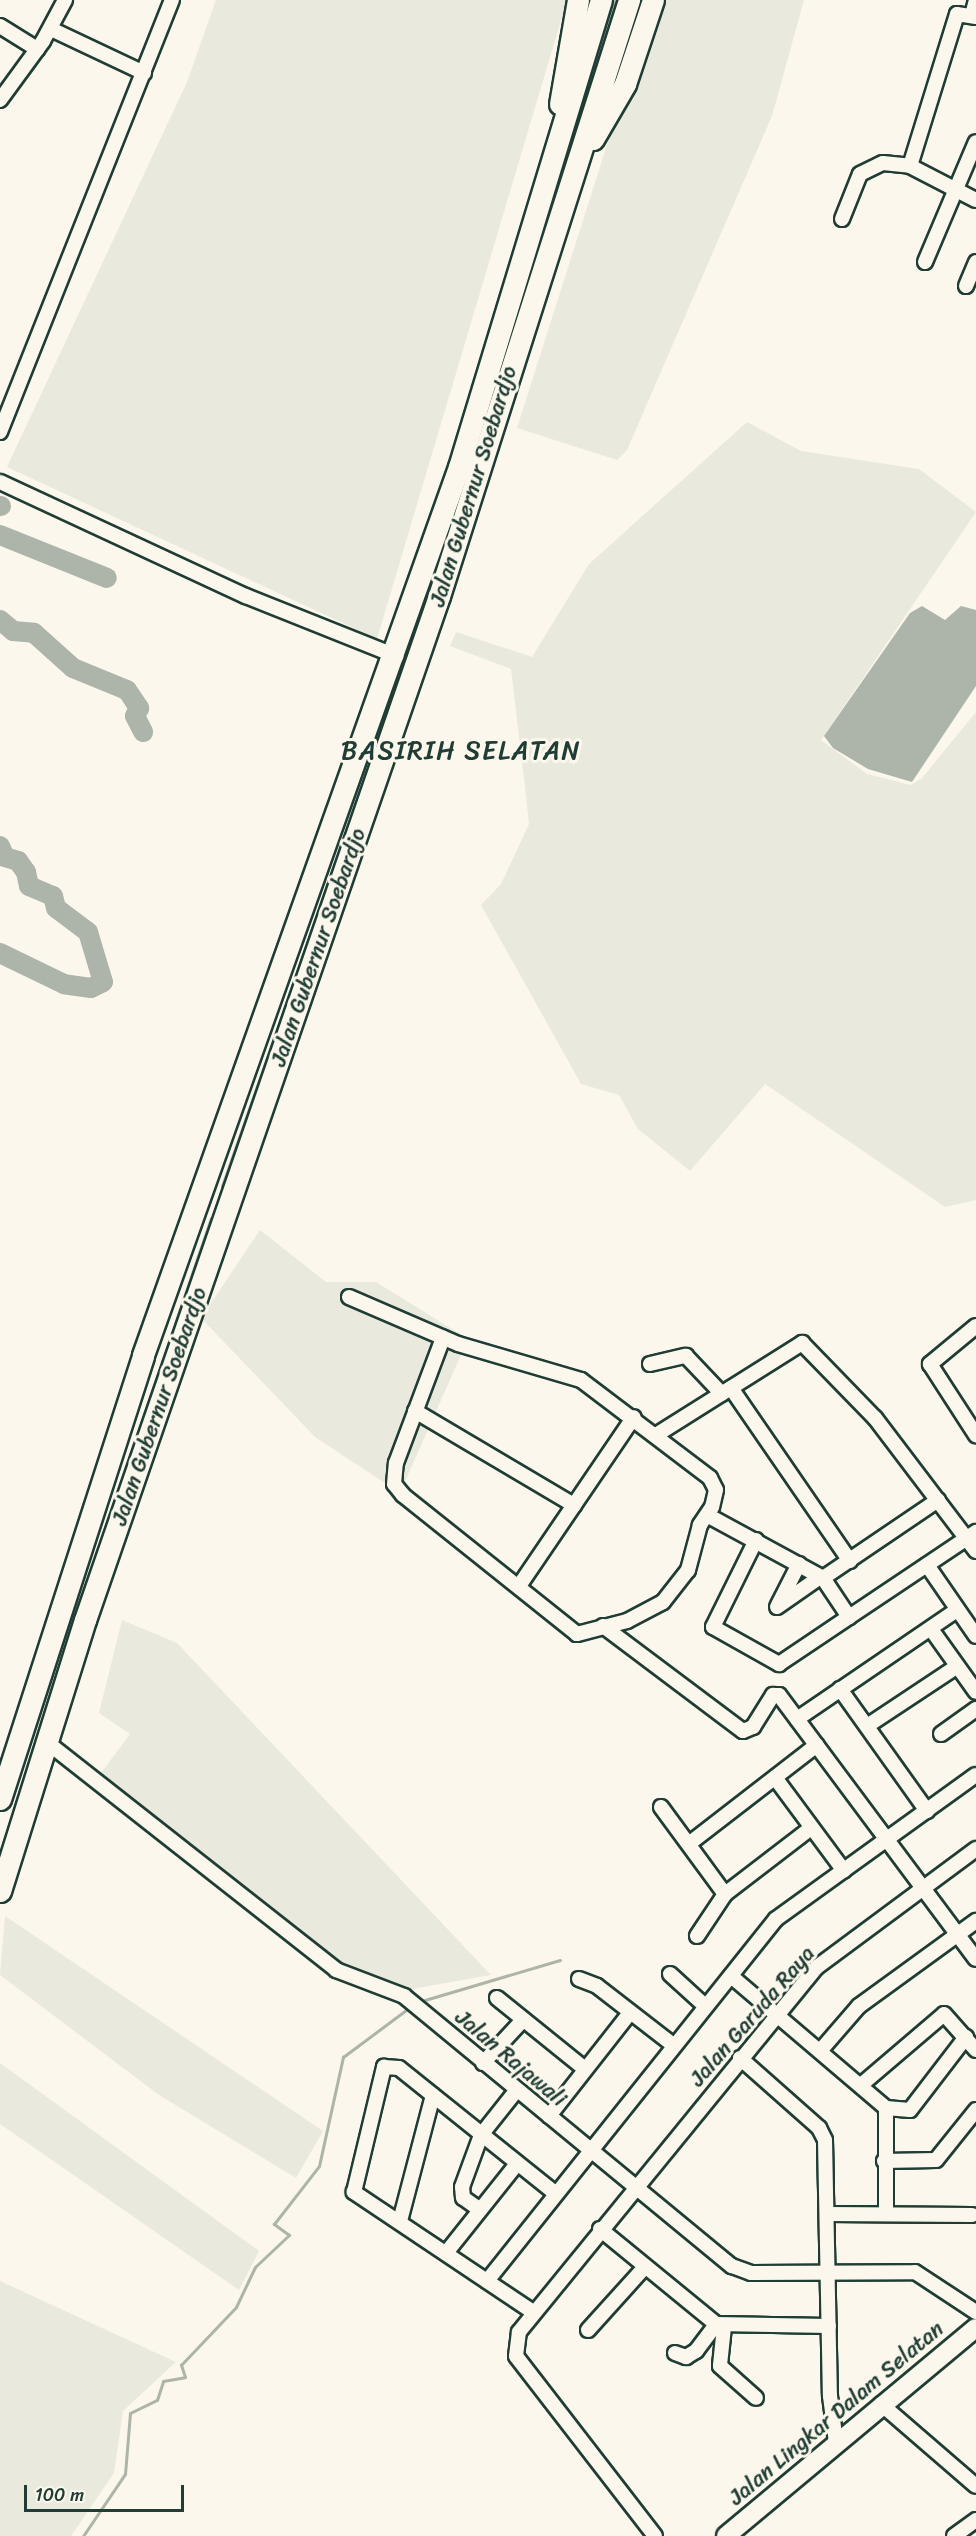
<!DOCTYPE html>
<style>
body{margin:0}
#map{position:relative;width:976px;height:2536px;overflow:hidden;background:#fbf7ec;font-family:Sriracha,sans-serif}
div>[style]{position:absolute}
.built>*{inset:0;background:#eae9de}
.water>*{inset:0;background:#adb4aa}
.stream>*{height:3px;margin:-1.5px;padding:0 1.5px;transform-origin:1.5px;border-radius:1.5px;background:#adb4aa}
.river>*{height:20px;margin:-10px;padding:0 10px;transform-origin:10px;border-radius:10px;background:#adb4aa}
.roads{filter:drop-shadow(2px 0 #1f3d34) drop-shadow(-2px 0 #1f3d34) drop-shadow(0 2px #1f3d34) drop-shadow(0 -2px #1f3d34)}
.minor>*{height:14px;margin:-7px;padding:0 7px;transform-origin:7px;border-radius:7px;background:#fbf7ec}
.major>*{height:18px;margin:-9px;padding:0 9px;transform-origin:9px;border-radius:9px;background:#fbf7ec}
.highway>*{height:21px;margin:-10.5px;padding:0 10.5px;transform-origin:10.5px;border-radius:10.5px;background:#fbf7ec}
span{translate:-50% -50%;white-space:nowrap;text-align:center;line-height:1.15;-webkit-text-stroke:6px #fbf7ec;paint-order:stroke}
.street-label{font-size:22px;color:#1f3d34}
.quarter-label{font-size:26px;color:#1f3d34;letter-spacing:1.5px}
.scale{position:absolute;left:24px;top:2485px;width:160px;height:27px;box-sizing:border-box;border:3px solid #1f3d34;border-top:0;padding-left:8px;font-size:18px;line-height:21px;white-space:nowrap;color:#1f3d34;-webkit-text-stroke:4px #fbf7ec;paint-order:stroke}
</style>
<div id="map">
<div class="built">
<i style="clip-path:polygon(216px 0,567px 0,377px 639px,7px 467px,187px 82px)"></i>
<i style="clip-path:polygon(653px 0,804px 0,772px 116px,627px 450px,617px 460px,517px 428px)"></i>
<i style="clip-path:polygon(747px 422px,801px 451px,919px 469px,976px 512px,821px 740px,867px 774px,911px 785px,922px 778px,976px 712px,976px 1200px,945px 1207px,765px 1084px,690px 1171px,638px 1129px,619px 1095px,581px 1084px,481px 905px,501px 884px,529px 824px,525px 787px,511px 669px,450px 646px,456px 632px,532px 657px,589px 564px)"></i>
<i style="clip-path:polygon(260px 1230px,326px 1282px,376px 1282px,468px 1339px,400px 1493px,315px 1437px,201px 1318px)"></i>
<i style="clip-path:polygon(122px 1620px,177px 1643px,491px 1975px,406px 1990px,341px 1968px,101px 1773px,130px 1734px,99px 1713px)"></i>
<i style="clip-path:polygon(5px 1916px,323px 2131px,296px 2178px,159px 2095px,0 1975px)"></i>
<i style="clip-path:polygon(0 2063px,259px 2251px,239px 2290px,0 2124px)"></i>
<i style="clip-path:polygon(0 2281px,176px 2362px,123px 2411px,114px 2473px,71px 2536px,0 2536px)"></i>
</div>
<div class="water">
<i style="clip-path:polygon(922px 606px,945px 620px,961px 606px,976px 610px,976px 686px,912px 782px,868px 769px,833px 748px,824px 736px,910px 613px)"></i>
</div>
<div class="stream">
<i style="left:522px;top:300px;width:314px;rotate:-72.8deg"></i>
<i style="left:490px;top:400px;width:89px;rotate:-72.4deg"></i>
<i style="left:427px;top:598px;width:105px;rotate:-72.3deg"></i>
<i style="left:222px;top:1186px;width:538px;rotate:-70.69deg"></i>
<i style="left:102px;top:1538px;width:338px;rotate:-71.2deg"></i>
<i style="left:418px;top:2002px;width:148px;rotate:-16.5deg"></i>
<i style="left:83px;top:2536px;width:75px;rotate:-55.9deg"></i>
<i style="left:125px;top:2474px;width:61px;rotate:-85.3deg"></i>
<i style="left:130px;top:2413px;width:30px;rotate:-26deg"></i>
<i style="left:157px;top:2400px;width:20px;rotate:-72deg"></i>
<i style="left:163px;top:2381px;width:22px;rotate:-10deg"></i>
<i style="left:185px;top:2377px;width:13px;rotate:-108deg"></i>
<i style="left:181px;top:2365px;width:80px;rotate:-46.5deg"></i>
<i style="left:236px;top:2307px;width:44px;rotate:-64.6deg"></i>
<i style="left:255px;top:2267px;width:47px;rotate:-43.3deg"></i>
<i style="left:289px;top:2235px;width:19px;rotate:-144deg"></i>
<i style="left:274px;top:2224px;width:73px;rotate:-52.2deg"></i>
<i style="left:319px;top:2166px;width:112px;rotate:-77.6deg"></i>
<i style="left:343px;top:2057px;width:84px;rotate:-36.7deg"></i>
</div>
<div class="river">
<i style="left:0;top:506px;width:1px"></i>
<i style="left:0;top:535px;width:115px;rotate:21.9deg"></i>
<i style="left:0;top:620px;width:17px;rotate:40deg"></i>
<i style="left:13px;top:631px;width:21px;rotate:5deg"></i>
<i style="left:34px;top:633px;width:52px;rotate:41.9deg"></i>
<i style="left:73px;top:668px;width:58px;rotate:22.2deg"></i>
<i style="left:127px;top:690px;width:22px;rotate:56deg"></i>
<i style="left:139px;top:708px;width:9px;rotate:117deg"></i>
<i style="left:135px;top:716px;width:18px;rotate:63deg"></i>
<i style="left:0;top:846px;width:12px;rotate:66deg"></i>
<i style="left:5px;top:857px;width:14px;rotate:17deg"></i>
<i style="left:18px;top:861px;width:14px;rotate:54deg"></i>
<i style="left:26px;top:872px;width:14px;rotate:78deg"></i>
<i style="left:29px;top:886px;width:26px;rotate:23deg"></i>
<i style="left:53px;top:896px;width:12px;rotate:76deg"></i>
<i style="left:56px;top:908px;width:40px;rotate:37deg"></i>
<i style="left:88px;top:932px;width:52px;rotate:73.3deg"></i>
<i style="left:103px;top:982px;width:13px;rotate:153deg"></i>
<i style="left:91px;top:988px;width:27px;rotate:-172deg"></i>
<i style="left:64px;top:984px;width:71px;rotate:-154.2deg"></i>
</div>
<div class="roads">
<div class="minor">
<i style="left:972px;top:15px;width:16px;rotate:-75deg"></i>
<i style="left:0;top:26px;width:44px;rotate:31.9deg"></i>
<i style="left:51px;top:29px;width:103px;rotate:25.3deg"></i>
<i style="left:0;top:100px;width:73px;rotate:-53.9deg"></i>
<i style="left:43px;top:41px;width:47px;rotate:-61.8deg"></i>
<i style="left:910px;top:166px;width:159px;rotate:-72.8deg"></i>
<i style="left:957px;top:14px;width:19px;rotate:9deg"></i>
<i style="left:842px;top:219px;width:48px;rotate:-68.2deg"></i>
<i style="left:860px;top:174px;width:25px;rotate:-26deg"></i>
<i style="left:883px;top:163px;width:27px;rotate:6deg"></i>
<i style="left:910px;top:166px;width:74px;rotate:27.3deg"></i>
<i style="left:925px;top:262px;width:130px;rotate:-67deg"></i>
<i style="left:966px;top:286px;width:26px;rotate:-67deg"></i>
<i style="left:0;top:432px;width:465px;rotate:-68.3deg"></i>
<i style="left:0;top:482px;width:271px;rotate:24.9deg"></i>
<i style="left:246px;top:596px;width:162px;rotate:21.8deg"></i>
<i style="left:349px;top:1297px;width:119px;rotate:23.3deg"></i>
<i style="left:458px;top:1344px;width:128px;rotate:16.3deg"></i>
<i style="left:581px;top:1380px;width:162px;rotate:37.2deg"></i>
<i style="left:710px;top:1478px;width:13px;rotate:63deg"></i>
<i style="left:716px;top:1490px;width:17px;rotate:103deg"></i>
<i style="left:712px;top:1507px;width:22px;rotate:124deg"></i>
<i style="left:700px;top:1525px;width:47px;rotate:104.9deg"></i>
<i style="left:688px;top:1570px;width:41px;rotate:128deg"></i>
<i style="left:663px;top:1602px;width:41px;rotate:152.2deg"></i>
<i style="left:627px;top:1621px;width:52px;rotate:165.4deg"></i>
<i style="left:577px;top:1634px;width:223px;rotate:-141.4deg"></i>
<i style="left:403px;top:1495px;width:14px;rotate:-129deg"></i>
<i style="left:394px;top:1484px;width:21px;rotate:-85deg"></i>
<i style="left:396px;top:1463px;width:134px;rotate:-69.4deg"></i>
<i style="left:976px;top:1326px;width:60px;rotate:140.4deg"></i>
<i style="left:930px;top:1364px;width:85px;rotate:57.1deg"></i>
<i style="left:650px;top:1364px;width:37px;rotate:-13deg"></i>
<i style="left:686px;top:1356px;width:52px;rotate:46.5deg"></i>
<i style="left:731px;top:1388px;width:210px;rotate:55.5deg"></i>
<i style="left:415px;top:1411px;width:185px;rotate:30.6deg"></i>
<i style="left:656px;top:1435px;width:173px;rotate:-32.2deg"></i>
<i style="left:802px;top:1343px;width:105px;rotate:45.8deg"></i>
<i style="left:875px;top:1418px;width:167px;rotate:52.8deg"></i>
<i style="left:707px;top:1515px;width:132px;rotate:28.5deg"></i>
<i style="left:823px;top:1578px;width:47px;rotate:56.3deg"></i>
<i style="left:849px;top:1617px;width:153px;rotate:-33.8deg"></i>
<i style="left:756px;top:1540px;width:97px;rotate:116.3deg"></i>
<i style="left:713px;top:1627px;width:76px;rotate:29.3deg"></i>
<i style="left:779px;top:1664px;width:84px;rotate:-33.9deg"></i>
<i style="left:927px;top:1565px;width:86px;rotate:55.4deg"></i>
<i style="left:823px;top:1578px;width:139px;rotate:-34.1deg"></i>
<i style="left:519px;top:1586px;width:204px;rotate:-55.8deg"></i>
<i style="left:778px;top:1605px;width:46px;rotate:-62.9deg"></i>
<i style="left:777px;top:1607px;width:52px;rotate:-34.9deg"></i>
<i style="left:603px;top:1626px;width:175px;rotate:36.9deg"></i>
<i style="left:743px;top:1731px;width:11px;rotate:-22deg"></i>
<i style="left:753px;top:1727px;width:38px;rotate:-58deg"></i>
<i style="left:773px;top:1695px;width:6px"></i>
<i style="left:779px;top:1695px;width:329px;rotate:53.3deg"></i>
<i style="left:931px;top:1629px;width:77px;rotate:54.5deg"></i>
<i style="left:840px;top:1689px;width:150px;rotate:54.5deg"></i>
<i style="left:797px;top:1719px;width:194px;rotate:-34.3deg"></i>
<i style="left:867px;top:1726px;width:107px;rotate:-33.5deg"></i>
<i style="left:941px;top:1734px;width:43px;rotate:-35.5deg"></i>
<i style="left:48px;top:1743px;width:367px;rotate:38.2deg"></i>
<i style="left:336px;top:1970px;width:73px;rotate:20.9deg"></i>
<i style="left:404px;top:1996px;width:425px;rotate:39.5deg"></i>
<i style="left:732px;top:2266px;width:20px;rotate:20deg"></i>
<i style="left:751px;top:2273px;width:164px;rotate:-0.3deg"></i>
<i style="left:915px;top:2272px;width:73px;rotate:33.3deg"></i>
<i style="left:776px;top:1779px;width:114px;rotate:53.5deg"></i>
<i style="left:661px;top:1807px;width:108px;rotate:53.7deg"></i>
<i style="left:690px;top:1843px;width:160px;rotate:-37.7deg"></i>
<i style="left:697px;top:1936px;width:50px;rotate:-56.3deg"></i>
<i style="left:725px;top:1894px;width:108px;rotate:-37.5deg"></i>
<i style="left:670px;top:1974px;width:47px;rotate:42.4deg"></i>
<i style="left:731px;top:1976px;width:204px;rotate:40.4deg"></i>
<i style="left:886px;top:2108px;width:24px;rotate:5deg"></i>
<i style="left:910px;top:2110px;width:92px;rotate:-52.5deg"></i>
<i style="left:579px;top:1979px;width:19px;rotate:21deg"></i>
<i style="left:597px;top:1986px;width:96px;rotate:37.8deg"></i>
<i style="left:497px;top:1998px;width:113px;rotate:38.9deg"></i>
<i style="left:820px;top:2051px;width:60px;rotate:-49.1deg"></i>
<i style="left:859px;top:2006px;width:145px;rotate:-36deg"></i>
<i style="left:740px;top:2058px;width:106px;rotate:41.5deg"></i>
<i style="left:819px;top:2128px;width:13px;rotate:63deg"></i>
<i style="left:825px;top:2140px;width:256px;rotate:88.9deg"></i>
<i style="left:830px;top:2396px;width:47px;rotate:82.7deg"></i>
<i style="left:483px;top:2063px;width:59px;rotate:-47.1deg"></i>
<i style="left:861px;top:2085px;width:109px;rotate:-40.5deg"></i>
<i style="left:944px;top:2014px;width:48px;rotate:48.4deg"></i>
<i style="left:886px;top:2108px;width:105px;rotate:90deg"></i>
<i style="left:549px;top:2116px;width:130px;rotate:-51.9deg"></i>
<i style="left:884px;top:2161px;width:52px;rotate:-1.1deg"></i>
<i style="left:936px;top:2160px;width:64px;rotate:-51.3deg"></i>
<i style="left:479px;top:2209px;width:19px;rotate:-145deg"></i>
<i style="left:463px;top:2198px;width:11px;rotate:-95deg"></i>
<i style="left:462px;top:2187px;width:55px;rotate:-69.9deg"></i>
<i style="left:481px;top:2135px;width:56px;rotate:-51.5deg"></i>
<i style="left:828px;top:2214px;width:144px;rotate:0.4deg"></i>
<i style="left:400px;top:2221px;width:130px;rotate:-75.3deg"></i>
<i style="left:600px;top:2229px;width:150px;rotate:39.3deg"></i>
<i style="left:716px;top:2324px;width:113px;rotate:1deg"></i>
<i style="left:446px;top:2253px;width:112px;rotate:-51.5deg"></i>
<i style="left:487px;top:2281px;width:463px;rotate:-51.4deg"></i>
<i style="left:776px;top:1919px;width:246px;rotate:-35.8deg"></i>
<i style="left:533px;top:2312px;width:216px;rotate:-146.2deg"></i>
<i style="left:354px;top:2192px;width:129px;rotate:-76.5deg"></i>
<i style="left:384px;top:2067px;width:15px;rotate:4deg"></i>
<i style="left:399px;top:2068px;width:201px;rotate:38.7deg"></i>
<i style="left:724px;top:2327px;width:39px;rotate:96deg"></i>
<i style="left:720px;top:2366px;width:48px;rotate:41.6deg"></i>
<i style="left:588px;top:2330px;width:85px;rotate:-47.9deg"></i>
<i style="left:675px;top:2353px;width:12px;rotate:20deg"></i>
<i style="left:686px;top:2357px;width:12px;rotate:-31deg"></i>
<i style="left:696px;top:2351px;width:34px;rotate:-53deg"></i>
<i style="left:881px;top:2404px;width:125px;rotate:40.8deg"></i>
<i style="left:655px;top:2536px;width:227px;rotate:-127.7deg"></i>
<i style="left:516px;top:2356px;width:24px;rotate:-83deg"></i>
<i style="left:519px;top:2332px;width:471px;rotate:-50.8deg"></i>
<i style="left:817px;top:1967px;width:198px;rotate:-36.6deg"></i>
<i style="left:954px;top:2536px;width:27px;rotate:-36deg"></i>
</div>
<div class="major">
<i style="left:726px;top:2536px;width:325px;rotate:-39.8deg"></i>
</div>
<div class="highway">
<i style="left:560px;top:104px;width:106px;rotate:-80.2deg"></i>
<i style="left:593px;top:139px;width:64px;rotate:-59.8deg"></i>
<i style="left:625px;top:84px;width:89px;rotate:-71.6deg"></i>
<i style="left:0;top:1799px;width:466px;rotate:-72.1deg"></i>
<i style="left:143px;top:1355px;width:943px;rotate:-70.41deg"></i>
<i style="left:459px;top:467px;width:488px;rotate:-73.1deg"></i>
<i style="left:0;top:1891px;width:284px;rotate:-72.6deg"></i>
<i style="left:85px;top:1620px;width:1083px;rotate:-70.93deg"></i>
<i style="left:439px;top:596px;width:626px;rotate:-72.32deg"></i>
</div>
</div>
<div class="street-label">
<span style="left:473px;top:486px;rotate:-73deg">Jalan Gubernur Soebardjo</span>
<span style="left:318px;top:947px;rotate:-71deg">Jalan Gubernur Soebardjo</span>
<span style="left:159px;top:1406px;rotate:-71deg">Jalan Gubernur Soebardjo</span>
<span style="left:752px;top:2016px;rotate:-49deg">Jalan Garuda Raya</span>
<span style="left:511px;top:2058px;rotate:40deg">Jalan Rajawali</span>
<span style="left:836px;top:2413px;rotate:-40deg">Jalan Lingkar Dalam Selatan</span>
</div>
<div class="quarter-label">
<span style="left:461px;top:751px">BASIRIH SELATAN</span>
</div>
<div class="scale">100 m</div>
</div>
